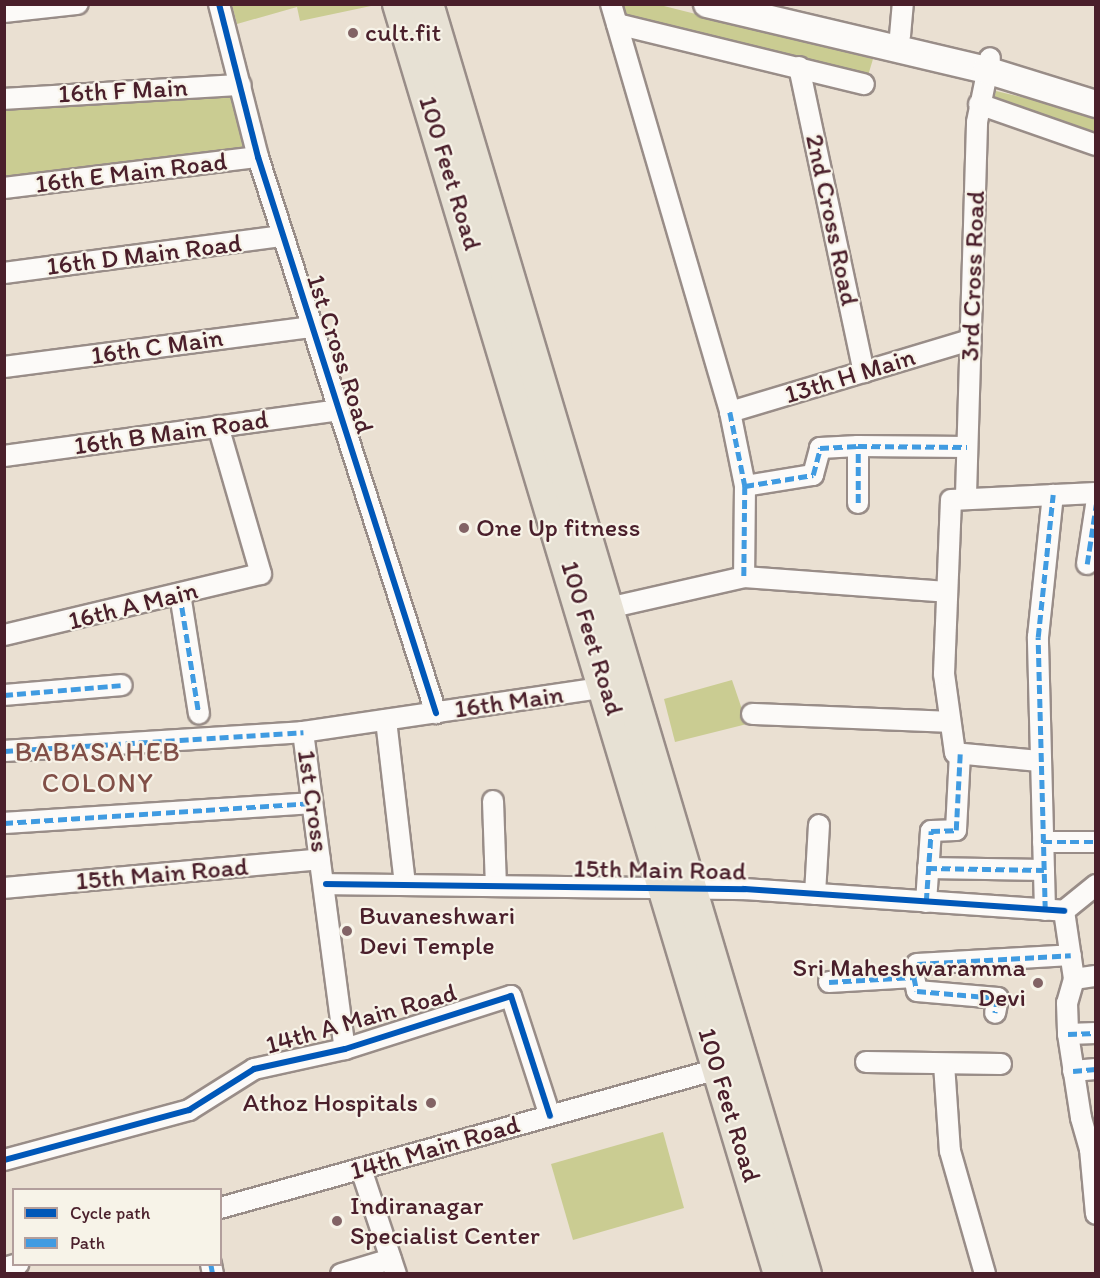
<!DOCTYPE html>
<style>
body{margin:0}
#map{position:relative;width:1100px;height:1278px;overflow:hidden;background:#eae0d2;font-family:Itim,sans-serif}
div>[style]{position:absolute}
.green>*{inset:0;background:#cacc92}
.roads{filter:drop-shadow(2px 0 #998d88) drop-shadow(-2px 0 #998d88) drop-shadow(0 2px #998d88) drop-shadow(0 -2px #998d88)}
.minor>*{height:20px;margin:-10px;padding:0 10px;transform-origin:10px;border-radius:10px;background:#fcfaf8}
.tertiary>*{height:26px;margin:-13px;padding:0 13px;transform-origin:13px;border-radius:13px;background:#fcfaf8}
.primary>*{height:32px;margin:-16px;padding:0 16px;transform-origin:16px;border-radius:16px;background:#e7e1d4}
.quiet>*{height:4.5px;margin-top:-2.25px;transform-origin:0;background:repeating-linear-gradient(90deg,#409be1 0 9px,transparent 0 13.5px)}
.cycleway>*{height:6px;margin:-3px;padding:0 3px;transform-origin:3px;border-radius:3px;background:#0057b8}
.dots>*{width:16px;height:16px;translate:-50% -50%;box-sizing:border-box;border:3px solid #f7f3e8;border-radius:50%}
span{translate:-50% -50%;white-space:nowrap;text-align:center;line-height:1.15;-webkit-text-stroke:4.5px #f7f3e8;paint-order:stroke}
.poi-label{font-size:26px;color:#4a1f2b}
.left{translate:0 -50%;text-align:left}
.right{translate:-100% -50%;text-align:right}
.street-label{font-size:26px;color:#4a1f2b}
.neighbourhood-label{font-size:27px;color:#814f47;letter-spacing:1.5px}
.frame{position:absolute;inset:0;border:6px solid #4a1f2b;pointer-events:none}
.legend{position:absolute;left:12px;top:1188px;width:210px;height:78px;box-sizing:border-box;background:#f7f3e8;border:2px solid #b29e9c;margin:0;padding:8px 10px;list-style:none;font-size:18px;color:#4a1f2b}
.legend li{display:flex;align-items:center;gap:12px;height:30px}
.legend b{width:30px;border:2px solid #b29e9c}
</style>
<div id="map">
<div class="green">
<i style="clip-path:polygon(232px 5px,371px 4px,371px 6px,300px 21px,297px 7px,237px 24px)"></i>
<i style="clip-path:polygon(621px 5px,660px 5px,873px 59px,867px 79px,628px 20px)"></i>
<i style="clip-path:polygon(234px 91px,246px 153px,5px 181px,5px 103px)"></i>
<i style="clip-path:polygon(996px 91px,1095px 115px,1095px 140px,992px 105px)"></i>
<i style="clip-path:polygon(732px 680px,747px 724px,675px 742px,664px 699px)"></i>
<i style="clip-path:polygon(663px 1132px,684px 1208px,573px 1240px,551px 1164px)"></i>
</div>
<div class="roads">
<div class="minor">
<i style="left:219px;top:4px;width:158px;rotate:75.7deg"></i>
<i style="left:258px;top:157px;width:584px;rotate:72.25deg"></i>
<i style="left:611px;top:4px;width:425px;rotate:73.7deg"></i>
<i style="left:730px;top:412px;width:76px;rotate:78.5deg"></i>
<i style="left:745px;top:486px;width:91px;rotate:90.6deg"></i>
<i style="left:4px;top:12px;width:74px;rotate:-6.2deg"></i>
<i style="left:617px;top:24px;width:254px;rotate:13.7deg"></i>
<i style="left:900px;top:36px;width:32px;rotate:-85deg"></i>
<i style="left:799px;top:67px;width:312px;rotate:78deg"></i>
<i style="left:4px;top:99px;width:237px;rotate:-3.4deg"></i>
<i style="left:979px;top:104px;width:124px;rotate:19.3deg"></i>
<i style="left:4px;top:188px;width:256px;rotate:-7deg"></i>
<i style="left:4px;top:273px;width:281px;rotate:-7.6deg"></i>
<i style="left:4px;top:367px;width:309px;rotate:-7.4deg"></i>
<i style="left:730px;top:412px;width:251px;rotate:-16.7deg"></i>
<i style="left:4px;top:456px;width:337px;rotate:-7.8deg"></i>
<i style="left:745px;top:486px;width:69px;rotate:-9.2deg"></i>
<i style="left:813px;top:475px;width:28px;rotate:-75deg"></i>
<i style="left:820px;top:448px;width:38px;rotate:-3deg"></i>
<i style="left:966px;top:495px;width:373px;rotate:-88.3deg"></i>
<i style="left:977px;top:122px;width:65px;rotate:-78.5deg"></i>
<i style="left:858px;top:503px;width:57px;rotate:-90deg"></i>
<i style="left:858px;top:446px;width:109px;rotate:0.5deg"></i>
<i style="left:1087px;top:564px;width:60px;rotate:-81.3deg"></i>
<i style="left:180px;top:594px;width:121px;rotate:81deg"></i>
<i style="left:608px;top:608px;width:139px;rotate:-12.8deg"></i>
<i style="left:744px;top:577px;width:203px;rotate:4.2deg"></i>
<i style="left:4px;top:635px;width:264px;rotate:-13.4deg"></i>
<i style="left:261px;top:574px;width:154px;rotate:-106.2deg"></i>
<i style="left:4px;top:695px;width:118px;rotate:-4.8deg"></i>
<i style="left:752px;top:714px;width:197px;rotate:2.3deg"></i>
<i style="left:386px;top:720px;width:165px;rotate:83.4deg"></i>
<i style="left:303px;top:732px;width:320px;rotate:82.5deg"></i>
<i style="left:4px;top:751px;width:300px;rotate:-3.6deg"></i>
<i style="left:303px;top:732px;width:307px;rotate:-8.4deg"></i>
<i style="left:1039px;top:761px;width:84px;rotate:-174.6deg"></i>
<i style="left:955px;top:753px;width:80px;rotate:-97.9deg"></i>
<i style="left:944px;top:674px;width:174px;rotate:-87.7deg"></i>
<i style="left:951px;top:500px;width:145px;rotate:-2.8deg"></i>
<i style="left:493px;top:801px;width:85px;rotate:88deg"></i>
<i style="left:4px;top:823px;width:308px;rotate:-3.7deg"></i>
<i style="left:1043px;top:842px;width:53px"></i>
<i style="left:928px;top:868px;width:116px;rotate:1deg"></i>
<i style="left:326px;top:884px;width:418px;rotate:0.7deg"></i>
<i style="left:744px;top:889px;width:321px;rotate:3.9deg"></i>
<i style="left:1096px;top:885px;width:41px;rotate:140.9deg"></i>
<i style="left:1064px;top:911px;width:69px;rotate:81.6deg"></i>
<i style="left:1074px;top:979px;width:25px;rotate:106deg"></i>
<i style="left:1067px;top:1003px;width:31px;rotate:88deg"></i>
<i style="left:1068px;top:1034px;width:85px;rotate:81.2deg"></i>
<i style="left:1081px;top:1118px;width:32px;rotate:74deg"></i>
<i style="left:1090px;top:1149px;width:7px;rotate:27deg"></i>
<i style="left:4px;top:888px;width:317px;rotate:-5.2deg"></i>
<i style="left:815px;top:894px;width:69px;rotate:-86.7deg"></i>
<i style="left:926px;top:902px;width:71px;rotate:-86deg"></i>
<i style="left:931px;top:831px;width:25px;rotate:-2deg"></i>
<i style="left:956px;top:830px;width:76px;rotate:-87deg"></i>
<i style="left:1045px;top:910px;width:273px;rotate:-91.5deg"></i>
<i style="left:1038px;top:637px;width:143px;rotate:-84deg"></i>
<i style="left:914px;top:977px;width:14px;rotate:78deg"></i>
<i style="left:917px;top:991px;width:81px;rotate:4.9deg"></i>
<i style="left:998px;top:998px;width:15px;rotate:101deg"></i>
<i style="left:1074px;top:979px;width:22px;rotate:-8deg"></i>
<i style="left:829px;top:982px;width:85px;rotate:-3.4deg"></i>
<i style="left:914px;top:977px;width:13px;rotate:-77deg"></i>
<i style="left:917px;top:964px;width:154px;rotate:-3.3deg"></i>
<i style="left:1068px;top:1034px;width:28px;rotate:-2deg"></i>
<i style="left:866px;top:1062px;width:135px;rotate:0.8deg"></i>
<i style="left:944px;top:1064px;width:87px;rotate:86.1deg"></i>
<i style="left:950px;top:1151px;width:128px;rotate:74.1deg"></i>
<i style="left:1073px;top:1071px;width:23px;rotate:-5deg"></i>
<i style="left:1096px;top:1150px;width:6px;rotate:-171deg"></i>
<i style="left:1090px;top:1149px;width:65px;rotate:84.7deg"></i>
<i style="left:4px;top:1160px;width:192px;rotate:-15.1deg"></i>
<i style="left:189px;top:1110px;width:77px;rotate:-32.2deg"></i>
<i style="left:254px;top:1069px;width:93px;rotate:-12.4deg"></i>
<i style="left:345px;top:1049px;width:174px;rotate:-17.7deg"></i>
<i style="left:511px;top:996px;width:126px;rotate:72deg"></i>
<i style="left:361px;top:1169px;width:111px;rotate:71.6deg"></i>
<i style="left:220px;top:1208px;width:517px;rotate:-15.6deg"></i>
<i style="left:211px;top:1264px;width:10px;rotate:79deg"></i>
<i style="left:4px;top:1268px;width:15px;rotate:-16deg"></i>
<i style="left:341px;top:1274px;width:52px;rotate:-16.7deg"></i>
</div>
<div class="tertiary">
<i style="left:707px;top:4px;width:287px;rotate:13.3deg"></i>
<i style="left:986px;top:70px;width:115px;rotate:17.2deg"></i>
</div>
<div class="primary">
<i style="left:399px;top:4px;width:1326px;rotate:73.3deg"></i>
<i style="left:427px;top:4px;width:1325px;rotate:73.43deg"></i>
</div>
</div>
<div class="quiet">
<i style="left:730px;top:412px;width:76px;rotate:78.5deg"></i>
<i style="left:745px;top:486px;width:91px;rotate:90.6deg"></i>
<i style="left:745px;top:486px;width:69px;rotate:-9.2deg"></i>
<i style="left:813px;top:475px;width:28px;rotate:-75deg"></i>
<i style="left:820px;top:448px;width:38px;rotate:-3deg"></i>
<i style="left:858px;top:503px;width:57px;rotate:-90deg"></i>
<i style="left:858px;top:446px;width:109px;rotate:0.5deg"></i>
<i style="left:1087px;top:564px;width:60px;rotate:-81.3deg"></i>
<i style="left:180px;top:594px;width:121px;rotate:81deg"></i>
<i style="left:4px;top:695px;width:118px;rotate:-4.8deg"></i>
<i style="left:4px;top:751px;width:300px;rotate:-3.6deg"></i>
<i style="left:4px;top:823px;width:308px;rotate:-3.7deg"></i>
<i style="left:1043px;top:842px;width:53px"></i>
<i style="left:928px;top:868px;width:116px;rotate:1deg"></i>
<i style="left:926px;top:902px;width:71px;rotate:-86deg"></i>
<i style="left:931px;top:831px;width:25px;rotate:-2deg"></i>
<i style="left:956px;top:830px;width:76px;rotate:-87deg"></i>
<i style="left:1045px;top:910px;width:273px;rotate:-91.5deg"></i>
<i style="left:1038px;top:637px;width:143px;rotate:-84deg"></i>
<i style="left:914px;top:977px;width:14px;rotate:78deg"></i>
<i style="left:917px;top:991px;width:81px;rotate:4.9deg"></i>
<i style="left:998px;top:998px;width:15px;rotate:101deg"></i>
<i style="left:829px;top:982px;width:85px;rotate:-3.4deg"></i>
<i style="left:914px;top:977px;width:13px;rotate:-77deg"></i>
<i style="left:917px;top:964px;width:154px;rotate:-3.3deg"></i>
<i style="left:1068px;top:1034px;width:28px;rotate:-2deg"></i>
<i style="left:1073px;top:1071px;width:23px;rotate:-5deg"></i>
<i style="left:211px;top:1264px;width:10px;rotate:79deg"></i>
</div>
<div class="cycleway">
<i style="left:219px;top:4px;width:158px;rotate:75.7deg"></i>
<i style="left:258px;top:157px;width:584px;rotate:72.25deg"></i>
<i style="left:326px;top:884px;width:418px;rotate:0.7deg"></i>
<i style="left:744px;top:889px;width:321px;rotate:3.9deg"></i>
<i style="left:4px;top:1160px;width:192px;rotate:-15.1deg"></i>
<i style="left:189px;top:1110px;width:77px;rotate:-32.2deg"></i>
<i style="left:254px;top:1069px;width:93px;rotate:-12.4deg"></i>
<i style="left:345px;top:1049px;width:174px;rotate:-17.7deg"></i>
<i style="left:511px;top:996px;width:126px;rotate:72deg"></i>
</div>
<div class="dots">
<i style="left:353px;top:33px;background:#826365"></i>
<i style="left:464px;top:528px;background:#826365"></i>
<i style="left:347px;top:931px;background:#826365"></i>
<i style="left:1038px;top:983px;background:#826365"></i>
<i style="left:431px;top:1103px;background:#826365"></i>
<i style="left:337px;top:1221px;background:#826365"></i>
</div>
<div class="poi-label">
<span class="left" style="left:365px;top:33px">cult.fit</span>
<span class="left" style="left:476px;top:528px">One Up fitness</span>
<span class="left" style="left:359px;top:931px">Buvaneshwari<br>Devi Temple</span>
<span class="right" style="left:1026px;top:983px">Sri Maheshwaramma<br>Devi</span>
<span class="right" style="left:418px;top:1103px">Athoz Hospitals</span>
<span class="left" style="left:350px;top:1221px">Indiranagar<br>Specialist Center</span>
</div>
<div class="street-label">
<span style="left:123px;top:91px;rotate:-3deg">16th F Main</span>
<span style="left:131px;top:173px;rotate:-7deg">16th E Main Road</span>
<span style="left:450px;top:173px;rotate:73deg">100 Feet Road</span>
<span style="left:832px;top:220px;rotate:78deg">2nd Cross Road</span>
<span style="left:144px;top:255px;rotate:-7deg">16th D Main Road</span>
<span style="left:973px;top:276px;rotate:-88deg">3rd Cross Road</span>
<span style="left:157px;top:347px;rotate:-8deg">16th C Main</span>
<span style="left:340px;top:354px;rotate:72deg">1st Cross Road</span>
<span style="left:850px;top:376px;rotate:-17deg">13th H Main</span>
<span style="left:171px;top:433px;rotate:-8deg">16th B Main Road</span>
<span style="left:133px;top:606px;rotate:-14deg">16th A Main</span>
<span style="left:592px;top:638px;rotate:73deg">100 Feet Road</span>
<span style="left:509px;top:702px;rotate:-8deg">16th Main</span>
<span style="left:313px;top:801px;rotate:82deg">1st Cross</span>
<span style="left:660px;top:870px;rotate:1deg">15th Main Road</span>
<span style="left:162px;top:874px;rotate:-5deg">15th Main Road</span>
<span style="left:361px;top:1019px;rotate:-16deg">14th A Main Road</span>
<span style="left:729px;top:1105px;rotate:73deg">100 Feet Road</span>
<span style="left:435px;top:1148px;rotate:-16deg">14th Main Road</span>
</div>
<div class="neighbourhood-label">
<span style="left:98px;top:767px">BABASAHEB<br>COLONY</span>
</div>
<div class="frame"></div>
<ul class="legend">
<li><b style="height:8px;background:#0057b8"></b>Cycle path</li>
<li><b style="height:8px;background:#409be1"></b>Path</li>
</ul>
</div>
